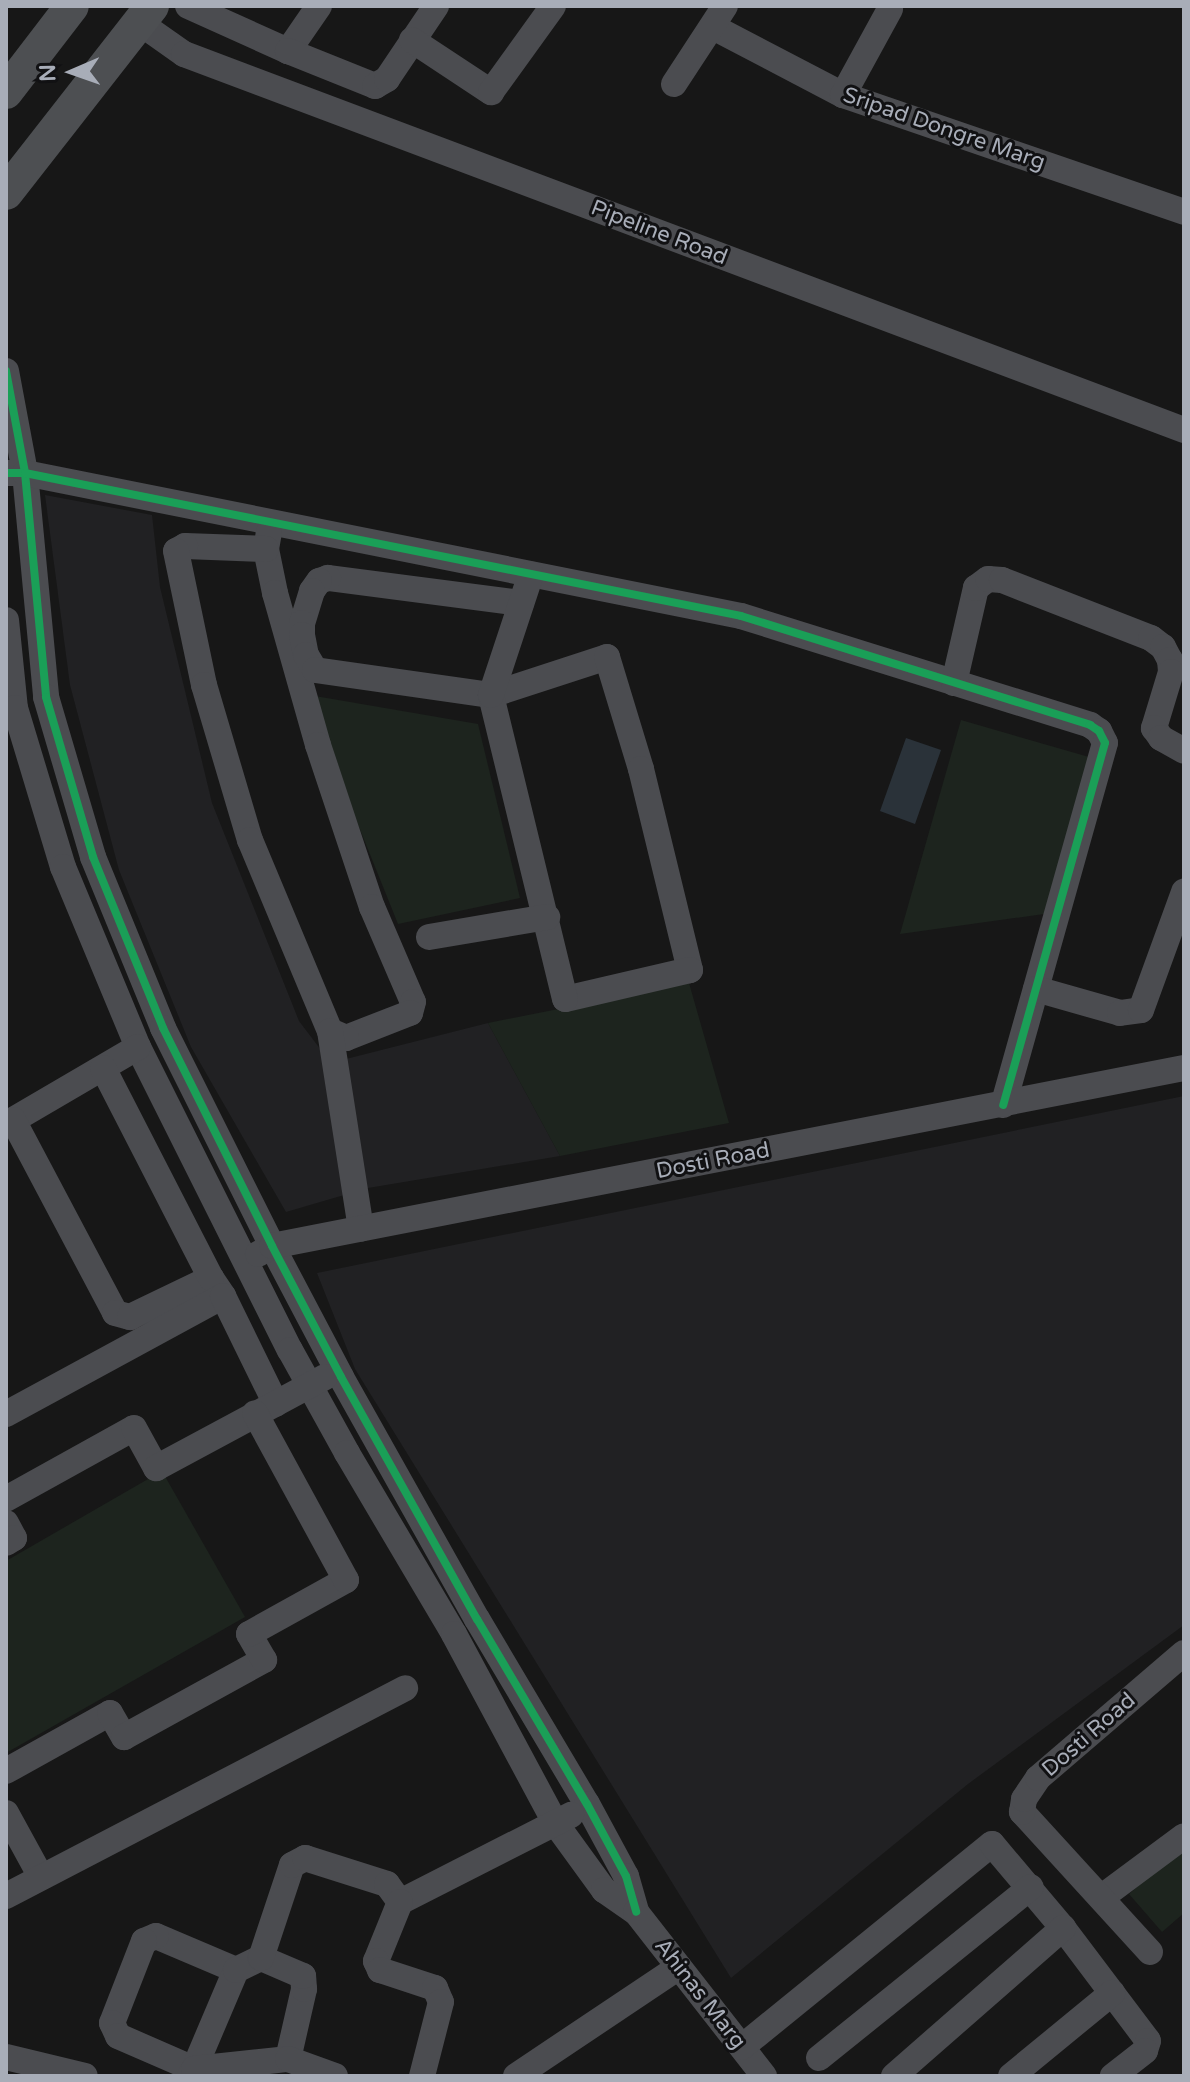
<!DOCTYPE html>
<style>
body{margin:0}
#map{position:relative;width:1190px;height:2082px;overflow:hidden;background:#171717;font-family:"Varela Round",sans-serif}
div>[style]{position:absolute}
.built>*{inset:0;background:#212123}
.green>*{inset:0;background:#1d241e}
.water>*{inset:0;background:#2a3239}
.minor>*{height:26px;margin:-13px;padding:0 13px;transform-origin:13px;border-radius:13px;background:#4b4c50}
.major>*{height:34px;margin:-17px;padding:0 17px;transform-origin:17px;border-radius:17px;background:#4d4f52}
.cycleway>*{height:8px;margin:-4px;padding:0 4px;transform-origin:4px;border-radius:4px;background:#1a9f57}
span{translate:-50% -50%;white-space:nowrap;text-align:center;line-height:1.15;-webkit-text-stroke:6px #111113;paint-order:stroke}
.street-label{font-size:22px;color:#a8adb8}
.frame{position:absolute;inset:0;border:8px solid #a8adb8;pointer-events:none}
.north{position:absolute;left:32px;top:32px;width:80px;height:80px;-webkit-text-stroke:6px #111113;paint-order:stroke;rotate:268deg;font-size:22px;font-weight:700;line-height:32px;text-align:center;color:#a8adb8}
.north::after{content:'';display:block;margin:auto;width:28px;height:36px;background:#a8adb8;clip-path:polygon(50% 0,100% 100%,50% 72%,0 100%)}
</style>
<div id="map">
<div class="built">
<i style="clip-path:polygon(45px 495px,152px 515px,160px 587px,212px 803px,299px 1021px,321px 1050px,342px 1060px,488px 1023px,560px 1156px,368px 1188px,286px 1212px,191px 1047px,119px 870px,70px 685px)"></i>
<i style="clip-path:polygon(1184px 1096px,1184px 1625px,968px 1784px,731px 1978px,355px 1369px,317px 1273px)"></i>
</div>
<div class="green">
<i style="clip-path:polygon(315px 696px,478px 724px,520px 898px,398px 924px,355px 817px)"></i>
<i style="clip-path:polygon(961px 720px,1089px 757px,1044px 914px,900px 934px)"></i>
<i style="clip-path:polygon(689px 983px,729px 1123px,560px 1156px,488px 1023px)"></i>
<i style="clip-path:polygon(162px 1471px,245px 1617px,6px 1753px,6px 1561px)"></i>
<i style="clip-path:polygon(1184px 1845px,1184px 1913px,1162px 1932px,1129px 1894px)"></i>
</div>
<div class="water">
<i style="clip-path:polygon(906px 738px,941px 750px,915px 824px,880px 811px)"></i>
</div>
<div class="minor">
<i style="left:188px;top:6px;width:110px;rotate:24.2deg"></i>
<i style="left:319px;top:6px;width:55px;rotate:124.6deg"></i>
<i style="left:288px;top:51px;width:94px;rotate:21.9deg"></i>
<i style="left:375px;top:86px;width:14px;rotate:-30deg"></i>
<i style="left:387px;top:79px;width:88px;rotate:-56.1deg"></i>
<i style="left:140px;top:23px;width:54px;rotate:35.2deg"></i>
<i style="left:184px;top:54px;width:1068px;rotate:20.61deg"></i>
<i style="left:713px;top:27px;width:147px;rotate:27.6deg"></i>
<i style="left:843px;top:95px;width:361px;rotate:18.9deg"></i>
<i style="left:412px;top:40px;width:95px;rotate:33.4deg"></i>
<i style="left:491px;top:92px;width:106px;rotate:-54.2deg"></i>
<i style="left:674px;top:84px;width:93px;rotate:-56.8deg"></i>
<i style="left:843px;top:95px;width:98px;rotate:-61.3deg"></i>
<i style="left:6px;top:371px;width:104px;rotate:79.4deg"></i>
<i style="left:25px;top:473px;width:225px;rotate:84.6deg"></i>
<i style="left:46px;top:697px;width:167px;rotate:73.6deg"></i>
<i style="left:93px;top:857px;width:185px;rotate:67.7deg"></i>
<i style="left:163px;top:1028px;width:244px;rotate:63.4deg"></i>
<i style="left:272px;top:1246px;width:148px;rotate:62.2deg"></i>
<i style="left:341px;top:1377px;width:278px;rotate:60.7deg"></i>
<i style="left:477px;top:1619px;width:215px;rotate:59.3deg"></i>
<i style="left:587px;top:1804px;width:82px;rotate:61.6deg"></i>
<i style="left:626px;top:1876px;width:37px;rotate:74deg"></i>
<i style="left:6px;top:473px;width:19px"></i>
<i style="left:25px;top:473px;width:730px;rotate:11.29deg"></i>
<i style="left:741px;top:616px;width:366px;rotate:17.3deg"></i>
<i style="left:1090px;top:725px;width:11px;rotate:34deg"></i>
<i style="left:1099px;top:731px;width:13px;rotate:63deg"></i>
<i style="left:1105px;top:743px;width:376px;rotate:105.7deg"></i>
<i style="left:269px;top:532px;width:17px;rotate:100deg"></i>
<i style="left:266px;top:549px;width:45px;rotate:78.4deg"></i>
<i style="left:275px;top:593px;width:158px;rotate:74.2deg"></i>
<i style="left:318px;top:745px;width:171px;rotate:71.6deg"></i>
<i style="left:372px;top:907px;width:103px;rotate:66.7deg"></i>
<i style="left:413px;top:1002px;width:11px;rotate:105deg"></i>
<i style="left:410px;top:1013px;width:69px;rotate:158.7deg"></i>
<i style="left:346px;top:1038px;width:17px;rotate:-156deg"></i>
<i style="left:266px;top:549px;width:81px;rotate:-177.9deg"></i>
<i style="left:185px;top:546px;width:10px;rotate:151deg"></i>
<i style="left:176px;top:551px;width:137px;rotate:78.2deg"></i>
<i style="left:204px;top:685px;width:162px;rotate:73.5deg"></i>
<i style="left:250px;top:840px;width:207px;rotate:67.3deg"></i>
<i style="left:330px;top:1031px;width:200px;rotate:81.1deg"></i>
<i style="left:521px;top:603px;width:195px;rotate:-172.6deg"></i>
<i style="left:328px;top:578px;width:9px;rotate:162deg"></i>
<i style="left:319px;top:581px;width:12px;rotate:125deg"></i>
<i style="left:312px;top:591px;width:34px;rotate:107deg"></i>
<i style="left:302px;top:623px;width:12px;rotate:90deg"></i>
<i style="left:302px;top:635px;width:20px;rotate:79deg"></i>
<i style="left:306px;top:655px;width:17px;rotate:59deg"></i>
<i style="left:315px;top:670px;width:178px;rotate:8.1deg"></i>
<i style="left:491px;top:695px;width:122px;rotate:-18.1deg"></i>
<i style="left:607px;top:657px;width:117px;rotate:73.1deg"></i>
<i style="left:641px;top:769px;width:207px;rotate:76.3deg"></i>
<i style="left:690px;top:970px;width:128px;rotate:166.9deg"></i>
<i style="left:565px;top:999px;width:313px;rotate:-103.7deg"></i>
<i style="left:491px;top:695px;width:127px;rotate:-71.7deg"></i>
<i style="left:6px;top:620px;width:88px;rotate:84.2deg"></i>
<i style="left:15px;top:708px;width:166px;rotate:73.2deg"></i>
<i style="left:63px;top:867px;width:195px;rotate:67.4deg"></i>
<i style="left:138px;top:1047px;width:339px;rotate:63.4deg"></i>
<i style="left:290px;top:1350px;width:118px;rotate:61deg"></i>
<i style="left:347px;top:1453px;width:210px;rotate:59.4deg"></i>
<i style="left:454px;top:1634px;width:216px;rotate:61.8deg"></i>
<i style="left:556px;top:1824px;width:82px;rotate:54deg"></i>
<i style="left:604px;top:1890px;width:39px;rotate:35deg"></i>
<i style="left:636px;top:1912px;width:208px;rotate:52deg"></i>
<i style="left:954px;top:683px;width:98px;rotate:-77deg"></i>
<i style="left:976px;top:588px;width:15px;rotate:-37deg"></i>
<i style="left:988px;top:579px;width:14px;rotate:4deg"></i>
<i style="left:1002px;top:580px;width:160px;rotate:21.3deg"></i>
<i style="left:1151px;top:638px;width:15px;rotate:37deg"></i>
<i style="left:1163px;top:647px;width:15px;rotate:62deg"></i>
<i style="left:1170px;top:660px;width:12px;rotate:85deg"></i>
<i style="left:1171px;top:672px;width:59px;rotate:106.9deg"></i>
<i style="left:1154px;top:728px;width:12px;rotate:55deg"></i>
<i style="left:1161px;top:738px;width:26px;rotate:29deg"></i>
<i style="left:429px;top:937px;width:120px;rotate:-9.6deg"></i>
<i style="left:1036px;top:989px;width:87px;rotate:15.9deg"></i>
<i style="left:1120px;top:1013px;width:21px;rotate:-8deg"></i>
<i style="left:1141px;top:1010px;width:126px;rotate:-70deg"></i>
<i style="left:138px;top:1047px;width:145px;rotate:149.7deg"></i>
<i style="left:13px;top:1120px;width:218px;rotate:62.1deg"></i>
<i style="left:115px;top:1313px;width:16px;rotate:15deg"></i>
<i style="left:130px;top:1317px;width:90px;rotate:-25.7deg"></i>
<i style="left:211px;top:1278px;width:22px;rotate:56deg"></i>
<i style="left:103px;top:1068px;width:236px;rotate:62.8deg"></i>
<i style="left:258px;top:1254px;width:16px;rotate:-30deg"></i>
<i style="left:272px;top:1246px;width:929px;rotate:-11.04deg"></i>
<i style="left:6px;top:1414px;width:247px;rotate:-28.5deg"></i>
<i style="left:223px;top:1296px;width:120px;rotate:63.9deg"></i>
<i style="left:6px;top:1499px;width:146px;rotate:-29deg"></i>
<i style="left:134px;top:1428px;width:46px;rotate:61.2deg"></i>
<i style="left:156px;top:1468px;width:192px;rotate:-28.3deg"></i>
<i style="left:6px;top:1523px;width:17px;rotate:62deg"></i>
<i style="left:14px;top:1538px;width:9px;rotate:148deg"></i>
<i style="left:6px;top:1771px;width:119px;rotate:-29.1deg"></i>
<i style="left:110px;top:1713px;width:28px;rotate:60deg"></i>
<i style="left:124px;top:1737px;width:160px;rotate:-28.8deg"></i>
<i style="left:264px;top:1660px;width:30px;rotate:-120deg"></i>
<i style="left:249px;top:1634px;width:111px;rotate:-29.1deg"></i>
<i style="left:346px;top:1580px;width:190px;rotate:-118.6deg"></i>
<i style="left:6px;top:1813px;width:73px;rotate:61.3deg"></i>
<i style="left:6px;top:1896px;width:450px;rotate:-27.5deg"></i>
<i style="left:1102px;top:1897px;width:102px;rotate:-36.6deg"></i>
<i style="left:400px;top:1902px;width:192px;rotate:-27deg"></i>
<i style="left:1150px;top:1952px;width:190px;rotate:-132.4deg"></i>
<i style="left:1022px;top:1812px;width:13px;rotate:-81deg"></i>
<i style="left:1024px;top:1799px;width:25px;rotate:-56deg"></i>
<i style="left:1038px;top:1778px;width:192px;rotate:-40.6deg"></i>
<i style="left:236px;top:1970px;width:87px;rotate:-157deg"></i>
<i style="left:156px;top:1936px;width:13px;rotate:157deg"></i>
<i style="left:144px;top:1941px;width:88px;rotate:111.3deg"></i>
<i style="left:112px;top:2023px;width:14px;rotate:65deg"></i>
<i style="left:118px;top:2036px;width:83px;rotate:23.5deg"></i>
<i style="left:194px;top:2069px;width:108px;rotate:-67deg"></i>
<i style="left:236px;top:1970px;width:28px;rotate:-26deg"></i>
<i style="left:742px;top:2047px;width:322px;rotate:-39.1deg"></i>
<i style="left:992px;top:1844px;width:110px;rotate:49.8deg"></i>
<i style="left:1063px;top:1928px;width:141px;rotate:53deg"></i>
<i style="left:1148px;top:2041px;width:10px;rotate:107deg"></i>
<i style="left:1145px;top:2051px;width:41px;rotate:142deg"></i>
<i style="left:6px;top:2057px;width:81px;rotate:13.5deg"></i>
<i style="left:819px;top:2058px;width:272px;rotate:-38.9deg"></i>
<i style="left:288px;top:2059px;width:72px;rotate:-77.1deg"></i>
<i style="left:304px;top:1989px;width:13px;rotate:-94deg"></i>
<i style="left:303px;top:1976px;width:46px;rotate:-156.8deg"></i>
<i style="left:261px;top:1958px;width:98px;rotate:-71.6deg"></i>
<i style="left:292px;top:1865px;width:15px;rotate:-28deg"></i>
<i style="left:305px;top:1858px;width:86px;rotate:17.6deg"></i>
<i style="left:387px;top:1884px;width:22px;rotate:54deg"></i>
<i style="left:400px;top:1902px;width:64px;rotate:112.1deg"></i>
<i style="left:376px;top:1961px;width:10px;rotate:66deg"></i>
<i style="left:380px;top:1970px;width:58px;rotate:18.1deg"></i>
<i style="left:435px;top:1988px;width:15px;rotate:67deg"></i>
<i style="left:441px;top:2002px;width:76px;rotate:104.4deg"></i>
<i style="left:190px;top:2076px;width:8px;rotate:-60deg"></i>
<i style="left:194px;top:2069px;width:95px;rotate:-6.1deg"></i>
<i style="left:288px;top:2059px;width:50px;rotate:19.9deg"></i>
<i style="left:516px;top:2076px;width:196px;rotate:-33.8deg"></i>
<i style="left:894px;top:2076px;width:225px;rotate:-41.2deg"></i>
<i style="left:1011px;top:2076px;width:131px;rotate:-39.4deg"></i>
</div>
<div class="major">
<i style="left:6px;top:92px;width:108px;rotate:-52.5deg"></i>
<i style="left:6px;top:193px;width:237px;rotate:-52deg"></i>
</div>
<div class="cycleway">
<i style="left:6px;top:371px;width:104px;rotate:79.4deg"></i>
<i style="left:25px;top:473px;width:225px;rotate:84.6deg"></i>
<i style="left:46px;top:697px;width:167px;rotate:73.6deg"></i>
<i style="left:93px;top:857px;width:185px;rotate:67.7deg"></i>
<i style="left:163px;top:1028px;width:244px;rotate:63.4deg"></i>
<i style="left:272px;top:1246px;width:148px;rotate:62.2deg"></i>
<i style="left:341px;top:1377px;width:278px;rotate:60.7deg"></i>
<i style="left:477px;top:1619px;width:215px;rotate:59.3deg"></i>
<i style="left:587px;top:1804px;width:82px;rotate:61.6deg"></i>
<i style="left:626px;top:1876px;width:37px;rotate:74deg"></i>
<i style="left:6px;top:473px;width:19px"></i>
<i style="left:25px;top:473px;width:730px;rotate:11.29deg"></i>
<i style="left:741px;top:616px;width:366px;rotate:17.3deg"></i>
<i style="left:1090px;top:725px;width:11px;rotate:34deg"></i>
<i style="left:1099px;top:731px;width:13px;rotate:63deg"></i>
<i style="left:1105px;top:743px;width:376px;rotate:105.7deg"></i>
</div>
<div class="street-label">
<span style="left:944px;top:129px;rotate:19deg">Sripad Dongre Marg</span>
<span style="left:659px;top:233px;rotate:21deg">Pipeline Road</span>
<span style="left:713px;top:1161px;rotate:-11deg">Dosti Road</span>
<span style="left:1089px;top:1735px;rotate:-41deg">Dosti Road</span>
<span style="left:700px;top:1994px;rotate:52deg">Ahinas Marg</span>
</div>
<div class="frame"></div>
<div class="north">N</div>
</div>
